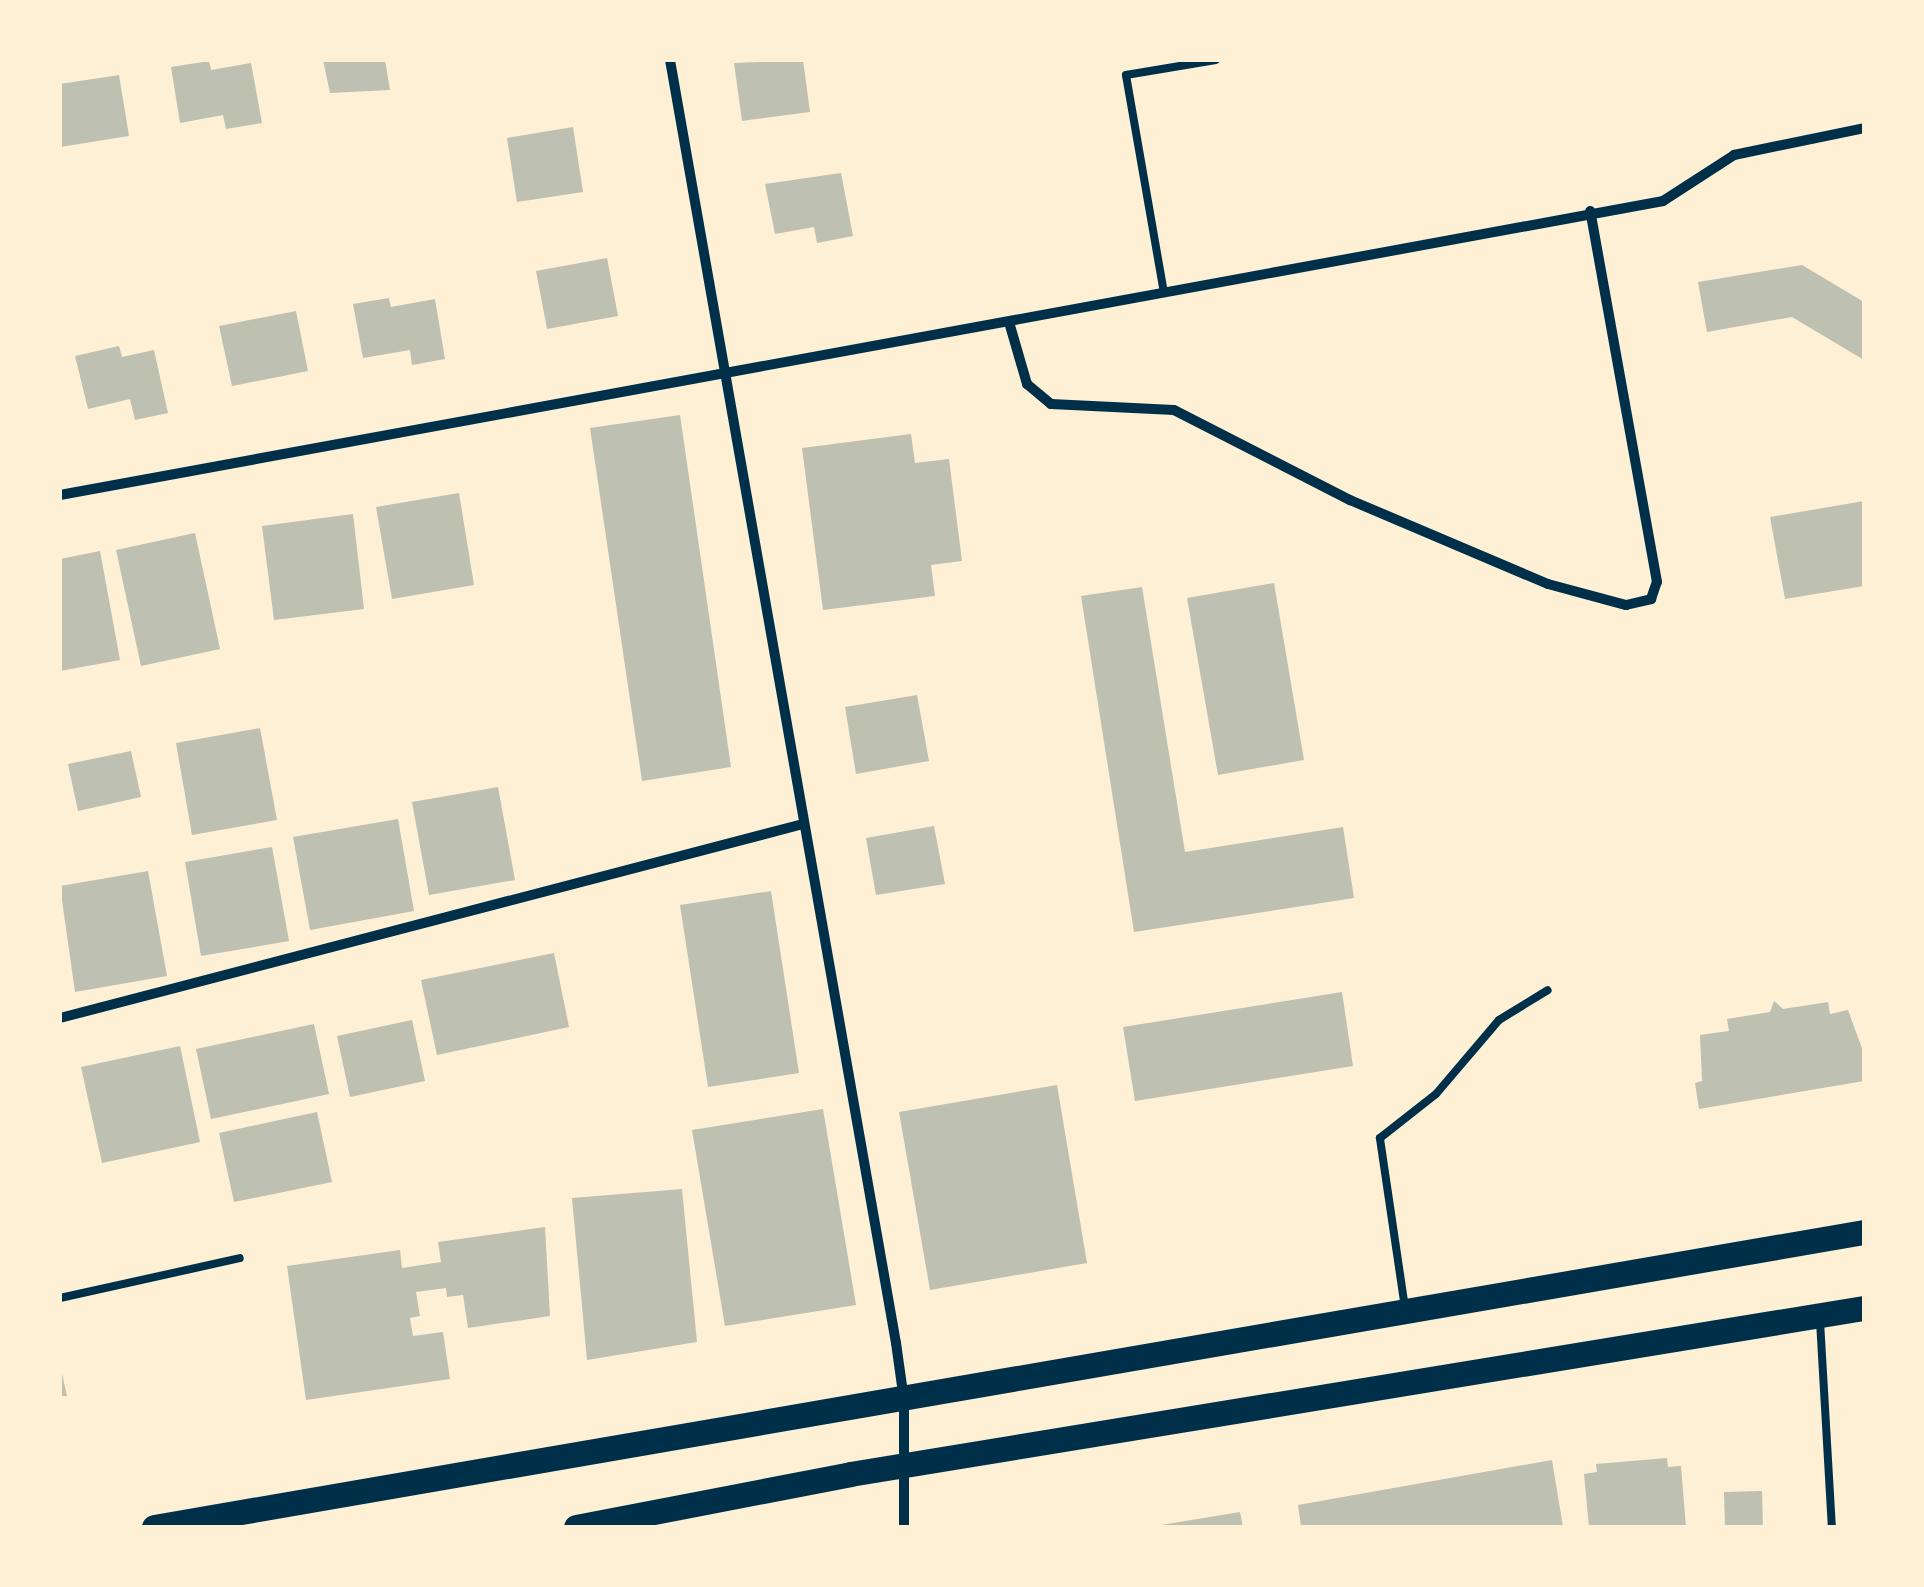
<!DOCTYPE html>
<style>
body{margin:0}
#map{position:relative;width:1924px;height:1587px;overflow:hidden;background:#fdf0d5;font-family:Cabin,sans-serif}
div>[style]{position:absolute}
.building>*{inset:0;background:#bec0b2}
.service>*{height:8px;margin:-4px;padding:0 4px;transform-origin:4px;border-radius:4px;background:#003049}
.minor>*{height:10px;margin:-5px;padding:0 5px;transform-origin:5px;border-radius:5px;background:#003049}
.primary>*{height:25px;margin:-12.5px;padding:0 12.5px;transform-origin:12.5px;border-radius:12.5px;background:#003049}
span{translate:-50% -50%;white-space:nowrap;text-align:center;line-height:1.15;-webkit-text-stroke:10px #fdf0d5;paint-order:stroke}
.frame{position:absolute;inset:0;border:62px solid #fdf0d5;pointer-events:none}
</style>
<div id="map">
<div class="building">
<i style="clip-path:polygon(323px 60px,385px 60px,390px 90px,330px 93px)"></i>
<i style="clip-path:polygon(803px 60px,810px 112px,742px 121px,734px 63px)"></i>
<i style="clip-path:polygon(209px 61px,211px 70px,251px 63px,262px 123px,226px 129px,223px 115px,180px 123px,171px 67px)"></i>
<i style="clip-path:polygon(119px 75px,129px 136px,60px 147px,60px 84px)"></i>
<i style="clip-path:polygon(573px 127px,583px 192px,517px 202px,507px 138px)"></i>
<i style="clip-path:polygon(841px 173px,853px 236px,817px 243px,814px 227px,775px 234px,765px 184px)"></i>
<i style="clip-path:polygon(607px 258px,618px 316px,547px 329px,536px 271px)"></i>
<i style="clip-path:polygon(1802px 265px,1864px 302px,1864px 360px,1792px 317px,1707px 332px,1698px 282px)"></i>
<i style="clip-path:polygon(389px 298px,391px 307px,435px 299px,445px 359px,412px 365px,410px 350px,363px 358px,353px 304px)"></i>
<i style="clip-path:polygon(296px 311px,308px 371px,232px 386px,219px 326px)"></i>
<i style="clip-path:polygon(119px 346px,122px 357px,154px 350px,168px 413px,135px 420px,130px 399px,88px 409px,75px 356px)"></i>
<i style="clip-path:polygon(680px 415px,731px 767px,642px 781px,590px 428px)"></i>
<i style="clip-path:polygon(911px 434px,915px 463px,949px 459px,962px 561px,931px 565px,935px 596px,823px 610px,802px 448px)"></i>
<i style="clip-path:polygon(459px 493px,474px 585px,392px 599px,376px 507px)"></i>
<i style="clip-path:polygon(1864px 501px,1864px 586px,1785px 599px,1770px 517px)"></i>
<i style="clip-path:polygon(353px 514px,364px 609px,274px 620px,262px 526px)"></i>
<i style="clip-path:polygon(195px 533px,220px 649px,141px 666px,116px 550px)"></i>
<i style="clip-path:polygon(100px 551px,120px 660px,60px 671px,60px 559px)"></i>
<i style="clip-path:polygon(1274px 583px,1304px 760px,1218px 775px,1187px 598px)"></i>
<i style="clip-path:polygon(1142px 587px,1185px 852px,1343px 827px,1354px 898px,1134px 932px,1081px 596px)"></i>
<i style="clip-path:polygon(917px 695px,929px 761px,856px 774px,845px 707px)"></i>
<i style="clip-path:polygon(260px 728px,277px 820px,192px 835px,176px 743px)"></i>
<i style="clip-path:polygon(131px 751px,141px 797px,78px 811px,68px 764px)"></i>
<i style="clip-path:polygon(498px 787px,515px 880px,429px 895px,412px 802px)"></i>
<i style="clip-path:polygon(398px 819px,414px 911px,310px 930px,293px 837px)"></i>
<i style="clip-path:polygon(934px 826px,945px 884px,876px 895px,866px 838px)"></i>
<i style="clip-path:polygon(272px 847px,289px 941px,201px 956px,185px 862px)"></i>
<i style="clip-path:polygon(148px 871px,167px 976px,75px 992px,60px 886px)"></i>
<i style="clip-path:polygon(771px 891px,799px 1073px,708px 1087px,680px 905px)"></i>
<i style="clip-path:polygon(554px 953px,569px 1027px,437px 1055px,421px 980px)"></i>
<i style="clip-path:polygon(1342px 992px,1353px 1066px,1135px 1101px,1123px 1027px)"></i>
<i style="clip-path:polygon(1774px 1001px,1783px 1009px,1828px 1002px,1830px 1014px,1848px 1010px,1864px 1054px,1864px 1081px,1699px 1109px,1695px 1083px,1702px 1081px,1700px 1035px,1729px 1031px,1727px 1019px,1770px 1012px)"></i>
<i style="clip-path:polygon(412px 1020px,425px 1081px,350px 1097px,337px 1036px)"></i>
<i style="clip-path:polygon(314px 1024px,329px 1094px,211px 1119px,196px 1049px)"></i>
<i style="clip-path:polygon(180px 1046px,200px 1142px,102px 1163px,81px 1067px)"></i>
<i style="clip-path:polygon(1057px 1085px,1087px 1263px,930px 1290px,899px 1112px)"></i>
<i style="clip-path:polygon(823px 1109px,856px 1305px,725px 1326px,692px 1130px)"></i>
<i style="clip-path:polygon(317px 1112px,332px 1182px,234px 1202px,219px 1133px)"></i>
<i style="clip-path:polygon(682px 1189px,697px 1342px,587px 1360px,572px 1198px)"></i>
<i style="clip-path:polygon(545px 1227px,550px 1316px,468px 1328px,463px 1295px,447px 1297px,446px 1288px,416px 1292px,420px 1316px,410px 1318px,413px 1336px,443px 1332px,450px 1379px,306px 1400px,287px 1266px,400px 1250px,402px 1268px,441px 1262px,438px 1242px)"></i>
<i style="clip-path:polygon(60px 1365px,67px 1396px,60px 1396px)"></i>
<i style="clip-path:polygon(1667px 1458px,1668px 1467px,1681px 1466px,1686px 1527px,1589px 1527px,1584px 1474px,1597px 1472px,1596px 1464px)"></i>
<i style="clip-path:polygon(1552px 1460px,1563px 1527px,1301px 1527px,1298px 1505px)"></i>
<i style="clip-path:polygon(1762px 1491px,1763px 1527px,1725px 1527px,1724px 1492px)"></i>
<i style="clip-path:polygon(1240px 1512px,1243px 1527px,1161px 1527px,1161px 1525px)"></i>
</div>
<div class="service">
<i style="left:1164px;top:293px;width:221px;rotate:-99.9deg"></i>
<i style="left:1126px;top:75px;width:91px;rotate:-9.5deg"></i>
<i style="left:60px;top:1298px;width:184px;rotate:-12.5deg"></i>
<i style="left:1405px;top:1308px;width:172px;rotate:-98.4deg"></i>
<i style="left:1380px;top:1138px;width:71px;rotate:-38.2deg"></i>
<i style="left:1436px;top:1094px;width:97px;rotate:-49.6deg"></i>
<i style="left:1499px;top:1020px;width:57px;rotate:-31.5deg"></i>
<i style="left:1820px;top:1321px;width:206px;rotate:86.7deg"></i>
</div>
<div class="minor">
<i style="left:670px;top:60px;width:1303px;rotate:80.01deg"></i>
<i style="left:896px;top:1343px;width:58px;rotate:82deg"></i>
<i style="left:904px;top:1400px;width:127px;rotate:90deg"></i>
<i style="left:1009px;top:322px;width:65px;rotate:73.8deg"></i>
<i style="left:1027px;top:384px;width:31px;rotate:40deg"></i>
<i style="left:1051px;top:404px;width:123px;rotate:2.8deg"></i>
<i style="left:1174px;top:410px;width:198px;rotate:27.1deg"></i>
<i style="left:1350px;top:500px;width:215px;rotate:23deg"></i>
<i style="left:1548px;top:584px;width:81px;rotate:15.1deg"></i>
<i style="left:1626px;top:605px;width:26px;rotate:-13deg"></i>
<i style="left:1651px;top:599px;width:18px;rotate:-71deg"></i>
<i style="left:1657px;top:582px;width:377px;rotate:-100.2deg"></i>
<i style="left:60px;top:495px;width:1630px;rotate:-10.39deg"></i>
<i style="left:1663px;top:201px;width:85px;rotate:-32.9deg"></i>
<i style="left:1734px;top:155px;width:133px;rotate:-11.7deg"></i>
<i style="left:60px;top:1018px;width:768px;rotate:-14.63deg"></i>
</div>
<div class="primary">
<i style="left:154px;top:1527px;width:1735px;rotate:-9.79deg"></i>
<i style="left:576px;top:1527px;width:279px;rotate:-10.9deg"></i>
<i style="left:850px;top:1474px;width:1027px;rotate:-9.3deg"></i>
</div>
<div class="frame"></div>
</div>
